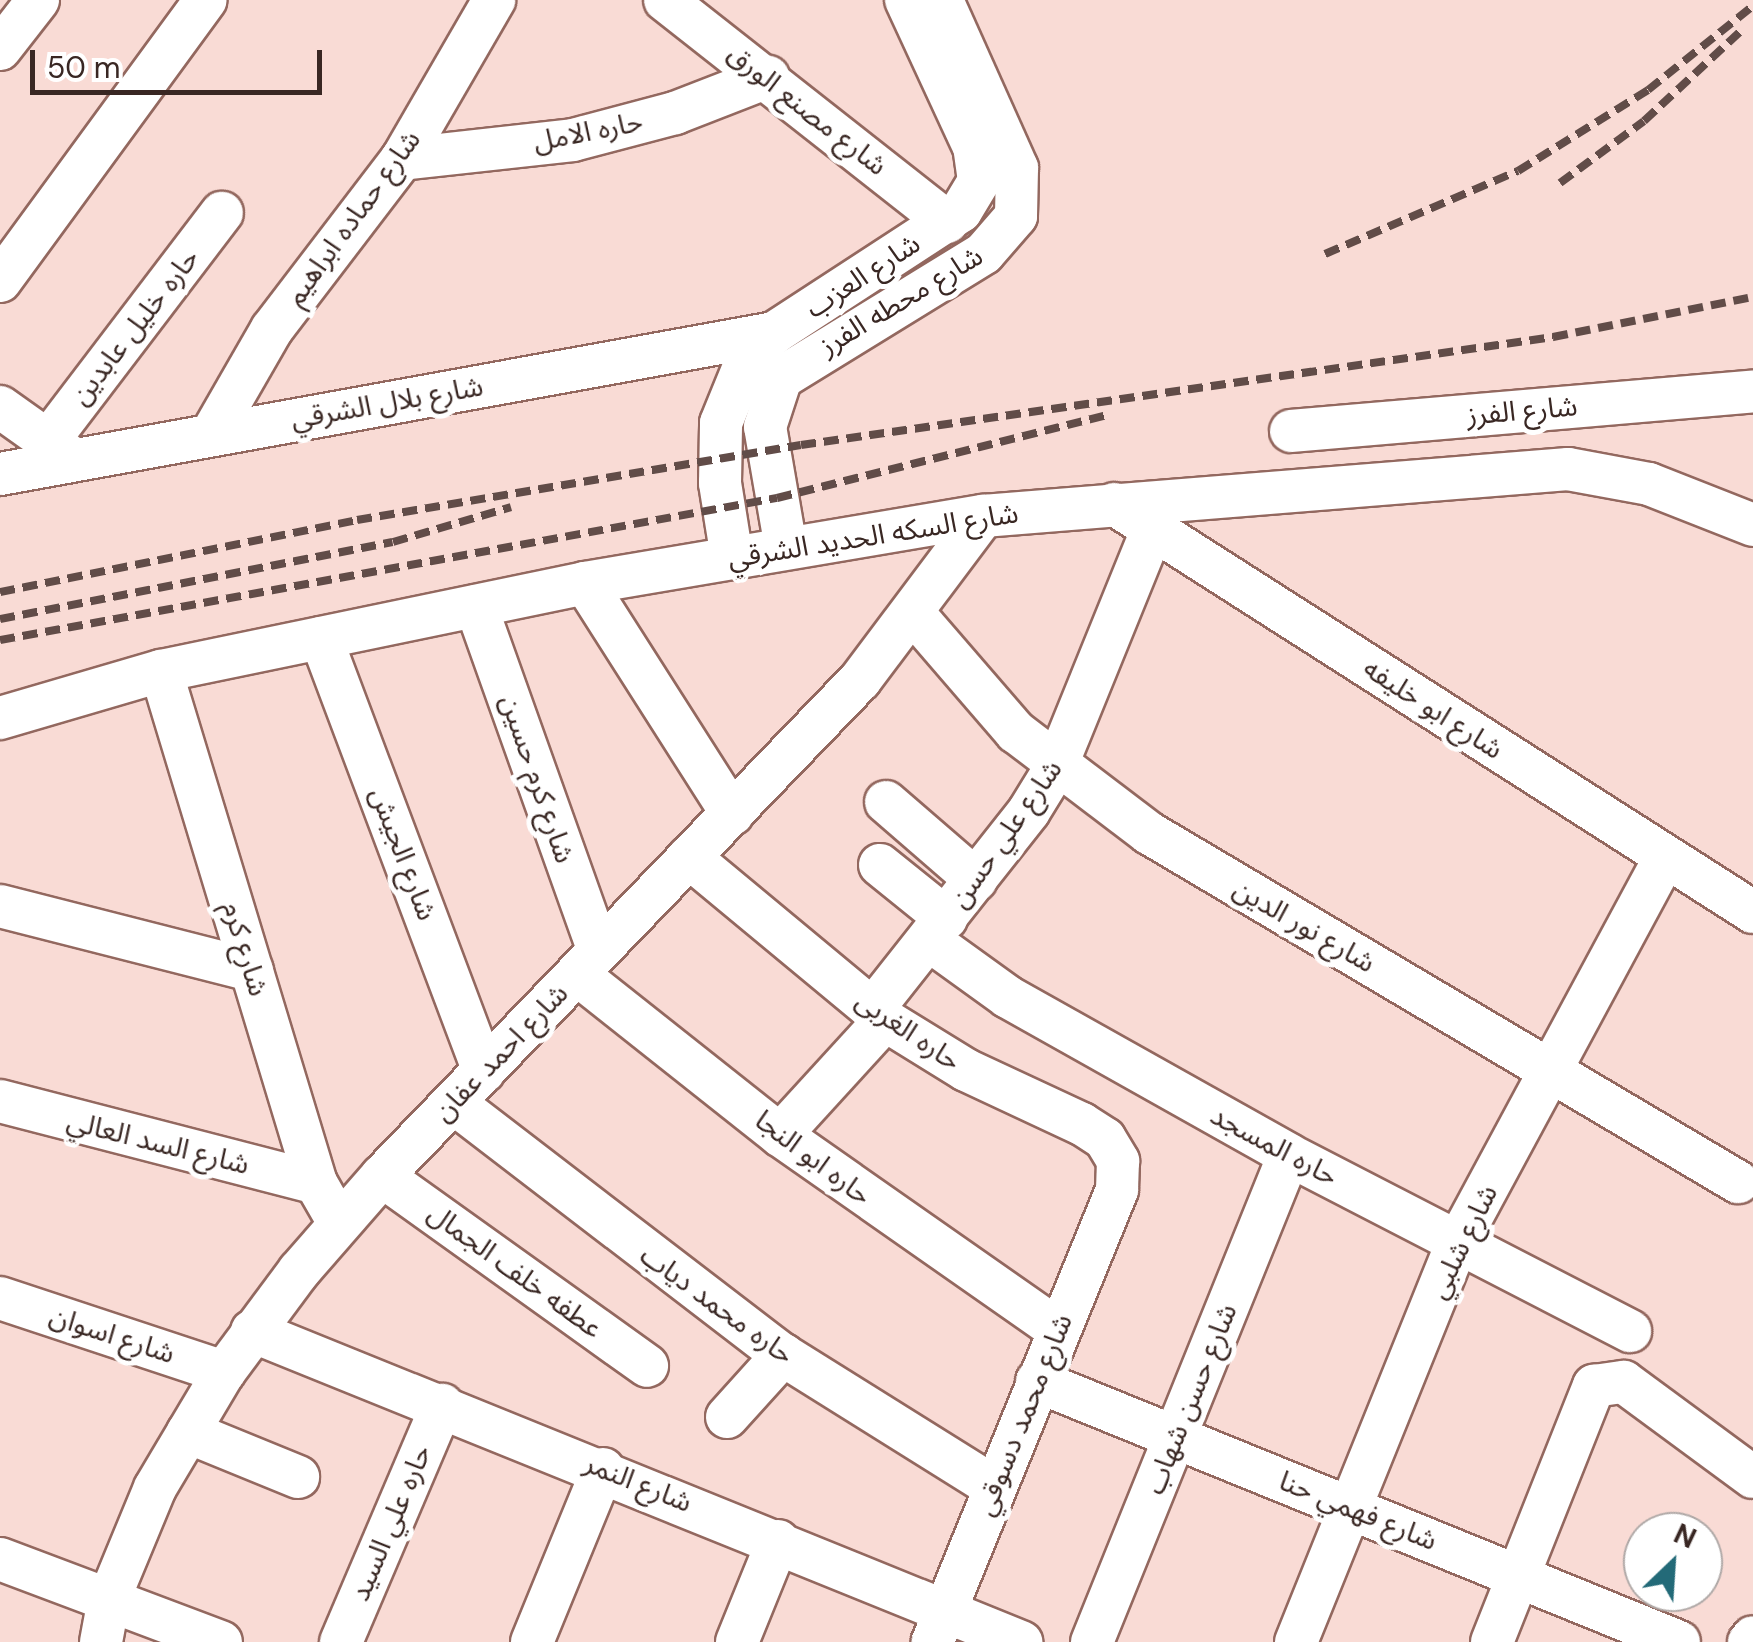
<!DOCTYPE html>
<meta charset="utf-8">
<style>
body{margin:0}
#map{position:relative;width:1753px;height:1642px;overflow:hidden;background:#f9dbd5;font-family:"DM Sans","Noto Sans Arabic",sans-serif}
div>[style]{position:absolute}
.roads{filter:drop-shadow(2px 0 #93685f) drop-shadow(-2px 0 #93685f) drop-shadow(0 2px #93685f) drop-shadow(0 -2px #93685f)}
.minor>*{height:42px;margin:-21px;padding:0 21px;transform-origin:21px;border-radius:21px;background:#fff}
.rail>*{height:8px;margin-top:-4px;transform-origin:0;background:repeating-linear-gradient(90deg,#614c48 0 15px,transparent 0 23px)}
span{translate:-50% -50%;white-space:nowrap;text-align:center;line-height:1.15;-webkit-text-stroke:10px #fff;paint-order:stroke}
.street-label{font-size:28px;color:#392723}
.north{position:absolute;left:1623px;top:1512px;width:100px;height:100px;box-sizing:border-box;background:#fff;border:2px solid #b0a9a7;border-radius:50%;rotate:25deg;font-size:28px;font-weight:700;line-height:40px;text-align:center;color:#392723}
.north::after{content:'';display:block;margin:auto;width:35px;height:45px;background:#236a78;clip-path:polygon(50% 0,100% 100%,50% 72%,0 100%)}
.scale{position:absolute;left:30px;top:50px;width:292px;height:45px;box-sizing:border-box;border:5px solid #392723;border-top:0;padding-left:12px;font-size:30px;line-height:35px;white-space:nowrap;color:#392723;-webkit-text-stroke:8px #fff;paint-order:stroke}
</style>
<div id="map">
<div class="roads">
<div class="minor">
<i style="left:665px;top:0;width:359px;rotate:38.2deg"></i>
<i style="left:0;top:49px;width:62px;rotate:-52.2deg"></i>
<i style="left:402px;top:159px;width:172px;rotate:-6.3deg"></i>
<i style="left:573px;top:140px;width:106px;rotate:-14.8deg"></i>
<i style="left:675px;top:113px;width:100px;rotate:-21.2deg"></i>
<i style="left:0;top:281px;width:348px;rotate:-53.8deg"></i>
<i style="left:0;top:407px;width:85px;rotate:35.4deg"></i>
<i style="left:1291px;top:431px;width:464px;rotate:-4.9deg"></i>
<i style="left:211px;top:435px;width:122px;rotate:-60.1deg"></i>
<i style="left:272px;top:329px;width:214px;rotate:-52.6deg"></i>
<i style="left:402px;top:159px;width:184px;rotate:-59.9deg"></i>
<i style="left:48px;top:441px;width:287px;rotate:-52.7deg"></i>
<i style="left:0;top:474px;width:787px;rotate:-10.32deg"></i>
<i style="left:1114px;top:504px;width:758px;rotate:32.56deg"></i>
<i style="left:786px;top:548px;width:123px;rotate:-99.8deg"></i>
<i style="left:765px;top:427px;width:52px;rotate:-71.9deg"></i>
<i style="left:781px;top:378px;width:238px;rotate:-31.6deg"></i>
<i style="left:984px;top:253px;width:49px;rotate:-49.1deg"></i>
<i style="left:1016px;top:216px;width:48px;rotate:-88.8deg"></i>
<i style="left:1017px;top:168px;width:184px;rotate:-114.1deg"></i>
<i style="left:732px;top:558px;width:76px;rotate:-99.1deg"></i>
<i style="left:720px;top:483px;width:60px;rotate:-89deg"></i>
<i style="left:721px;top:423px;width:71px;rotate:-67.8deg"></i>
<i style="left:748px;top:357px;width:35px;rotate:-43deg"></i>
<i style="left:774px;top:333px;width:223px;rotate:-33.1deg"></i>
<i style="left:961px;top:211px;width:35px;rotate:-59deg"></i>
<i style="left:979px;top:181px;width:34px;rotate:-98deg"></i>
<i style="left:974px;top:147px;width:162px;rotate:-114.8deg"></i>
<i style="left:585px;top:583px;width:274px;rotate:57.5deg"></i>
<i style="left:476px;top:606px;width:366px;rotate:70.4deg"></i>
<i style="left:914px;top:614px;width:156px;rotate:49.2deg"></i>
<i style="left:1016px;top:732px;width:167px;rotate:37.2deg"></i>
<i style="left:1149px;top:833px;width:685px;rotate:30.65deg"></i>
<i style="left:321px;top:638px;width:463px;rotate:69.4deg"></i>
<i style="left:161px;top:671px;width:535px;rotate:73.16deg"></i>
<i style="left:316px;top:1183px;width:46px;rotate:60.1deg"></i>
<i style="left:0;top:718px;width:168px;rotate:-16.3deg"></i>
<i style="left:161px;top:671px;width:433px;rotate:-11.7deg"></i>
<i style="left:585px;top:583px;width:404px;rotate:-9.6deg"></i>
<i style="left:983px;top:516px;width:587px;rotate:-4.59deg"></i>
<i style="left:1568px;top:469px;width:82px;rotate:10.5deg"></i>
<i style="left:1649px;top:484px;width:112px;rotate:21.5deg"></i>
<i style="left:886px;top:802px;width:119px;rotate:40.9deg"></i>
<i style="left:689px;top:857px;width:255px;rotate:39.7deg"></i>
<i style="left:885px;top:1020px;width:95px;rotate:31.7deg"></i>
<i style="left:966px;top:1070px;width:128px;rotate:25deg"></i>
<i style="left:1082px;top:1124px;width:27px;rotate:33deg"></i>
<i style="left:1105px;top:1139px;width:26px;rotate:59deg"></i>
<i style="left:1118px;top:1161px;width:29px;rotate:92deg"></i>
<i style="left:1117px;top:1190px;width:488px;rotate:112.2deg"></i>
<i style="left:880px;top:865px;width:85px;rotate:38.8deg"></i>
<i style="left:0;top:906px;width:260px;rotate:14.3deg"></i>
<i style="left:929px;top:940px;width:97px;rotate:35.8deg"></i>
<i style="left:1008px;top:997px;width:322px;rotate:29.3deg"></i>
<i style="left:1289px;top:1155px;width:384px;rotate:27.3deg"></i>
<i style="left:577px;top:974px;width:259px;rotate:38.4deg"></i>
<i style="left:780px;top:1135px;width:340px;rotate:35deg"></i>
<i style="left:872px;top:1010px;width:253px;rotate:-51.7deg"></i>
<i style="left:1029px;top:811px;width:52px;rotate:-58.5deg"></i>
<i style="left:1056px;top:767px;width:258px;rotate:-67.9deg"></i>
<i style="left:0;top:1101px;width:326px;rotate:14.5deg"></i>
<i style="left:454px;top:1103px;width:414px;rotate:37.5deg"></i>
<i style="left:783px;top:1355px;width:249px;rotate:32deg"></i>
<i style="left:780px;top:1135px;width:156px;rotate:-47.6deg"></i>
<i style="left:382px;top:1176px;width:326px;rotate:35.6deg"></i>
<i style="left:0;top:1298px;width:236px;rotate:18.3deg"></i>
<i style="left:252px;top:1331px;width:830px;rotate:22.02deg"></i>
<i style="left:1037px;top:1381px;width:693px;rotate:22.12deg"></i>
<i style="left:727px;top:1417px;width:84px;rotate:-47.9deg"></i>
<i style="left:188px;top:1432px;width:119px;rotate:22.2deg"></i>
<i style="left:0;top:1559px;width:236px;rotate:20.6deg"></i>
<i style="left:101px;top:1642px;width:44px;rotate:-79.5deg"></i>
<i style="left:109px;top:1599px;width:120px;rotate:-67.5deg"></i>
<i style="left:155px;top:1488px;width:135px;rotate:-59.3deg"></i>
<i style="left:224px;top:1372px;width:126px;rotate:-53.4deg"></i>
<i style="left:299px;top:1271px;width:126px;rotate:-48.9deg"></i>
<i style="left:382px;top:1176px;width:689px;rotate:-46.06deg"></i>
<i style="left:860px;top:680px;width:205px;rotate:-53.1deg"></i>
<i style="left:341px;top:1642px;width:258px;rotate:-66.9deg"></i>
<i style="left:532px;top:1642px;width:187px;rotate:-67.7deg"></i>
<i style="left:737px;top:1642px;width:109px;rotate:-67.9deg"></i>
<i style="left:1092px;top:1642px;width:525px;rotate:-67.98deg"></i>
<i style="left:1296px;top:1642px;width:432px;rotate:-68deg"></i>
<i style="left:1458px;top:1242px;width:436px;rotate:-61.7deg"></i>
<i style="left:1492px;top:1642px;width:276px;rotate:-68.3deg"></i>
<i style="left:1594px;top:1386px;width:30px;rotate:-8deg"></i>
<i style="left:1624px;top:1382px;width:160px;rotate:36.4deg"></i>
<i style="left:1749px;top:1642px;width:6px;rotate:-51deg"></i>
</div>
</div>
<div class="rail">
<i style="left:1560px;top:183px;width:104px;rotate:-36.4deg"></i>
<i style="left:1644px;top:121px;width:134px;rotate:-42.9deg"></i>
<i style="left:1325px;top:254px;width:210px;rotate:-23.3deg"></i>
<i style="left:1518px;top:171px;width:153px;rotate:-31.9deg"></i>
<i style="left:1648px;top:90px;width:134px;rotate:-38.7deg"></i>
<i style="left:0;top:592px;width:364px;rotate:-11.4deg"></i>
<i style="left:357px;top:520px;width:450px;rotate:-9.6deg"></i>
<i style="left:801px;top:445px;width:760px;rotate:-8.17deg"></i>
<i style="left:1553px;top:337px;width:204px;rotate:-11.3deg"></i>
<i style="left:0;top:619px;width:400px;rotate:-11.1deg"></i>
<i style="left:393px;top:542px;width:123px;rotate:-16.5deg"></i>
<i style="left:0;top:640px;width:790px;rotate:-10.36deg"></i>
<i style="left:777px;top:498px;width:341px;rotate:-14.1deg"></i>
</div>
<div class="street-label">
<span style="left:807px;top:110px;rotate:38deg">شارع مصنع الورق</span>
<span style="left:588px;top:132px;rotate:-11deg">حاره الامل</span>
<span style="left:353px;top:218px;rotate:-54deg">شارع حماده ابراهيم</span>
<span style="left:863px;top:276px;rotate:-33deg">شارع العزب</span>
<span style="left:901px;top:301px;rotate:-31deg">شارع محطه الفرز</span>
<span style="left:135px;top:327px;rotate:-52deg">حاره خليل عابدين</span>
<span style="left:387px;top:403px;rotate:-10deg">شارع بلال الشرقي</span>
<span style="left:1522px;top:411px;rotate:-5deg">شارع الفرز</span>
<span style="left:873px;top:536px;rotate:-9deg">شارع السكه الحديد الشرقي</span>
<span style="left:1433px;top:709px;rotate:33deg">شارع ابو خليفه</span>
<span style="left:537px;top:779px;rotate:71deg">شارع كرم حسين</span>
<span style="left:1006px;top:834px;rotate:-55deg">شارع علي حسن</span>
<span style="left:403px;top:854px;rotate:69deg">شارع الجيش</span>
<span style="left:1304px;top:926px;rotate:30deg">شارع نور الدين</span>
<span style="left:245px;top:949px;rotate:73deg">شارع كرم</span>
<span style="left:908px;top:1031px;rotate:34deg">حاره الغربى</span>
<span style="left:501px;top:1053px;rotate:-46deg">شارع احمد عفان</span>
<span style="left:158px;top:1143px;rotate:14deg">شارع السد العالي</span>
<span style="left:1274px;top:1146px;rotate:28deg">حاره المسجد</span>
<span style="left:813px;top:1158px;rotate:37deg">حاره ابو النجا</span>
<span style="left:1463px;top:1242px;rotate:-64deg">شارع شلبي</span>
<span style="left:515px;top:1271px;rotate:36deg">عطفه خلف الجمال</span>
<span style="left:717px;top:1305px;rotate:36deg">حاره محمد دياب</span>
<span style="left:112px;top:1335px;rotate:18deg">شارع اسوان</span>
<span style="left:1191px;top:1399px;rotate:-68deg">شارع حسن شهاب</span>
<span style="left:1024px;top:1415px;rotate:-68deg">شارع محمد دسوقي</span>
<span style="left:638px;top:1483px;rotate:22deg">شارع النمر</span>
<span style="left:1358px;top:1511px;rotate:22deg">شارع فهمي حنا</span>
<span style="left:391px;top:1523px;rotate:-67deg">حاره علي السيد</span>
</div>
<div class="north">N</div>
<div class="scale">50 m</div>
</div>
